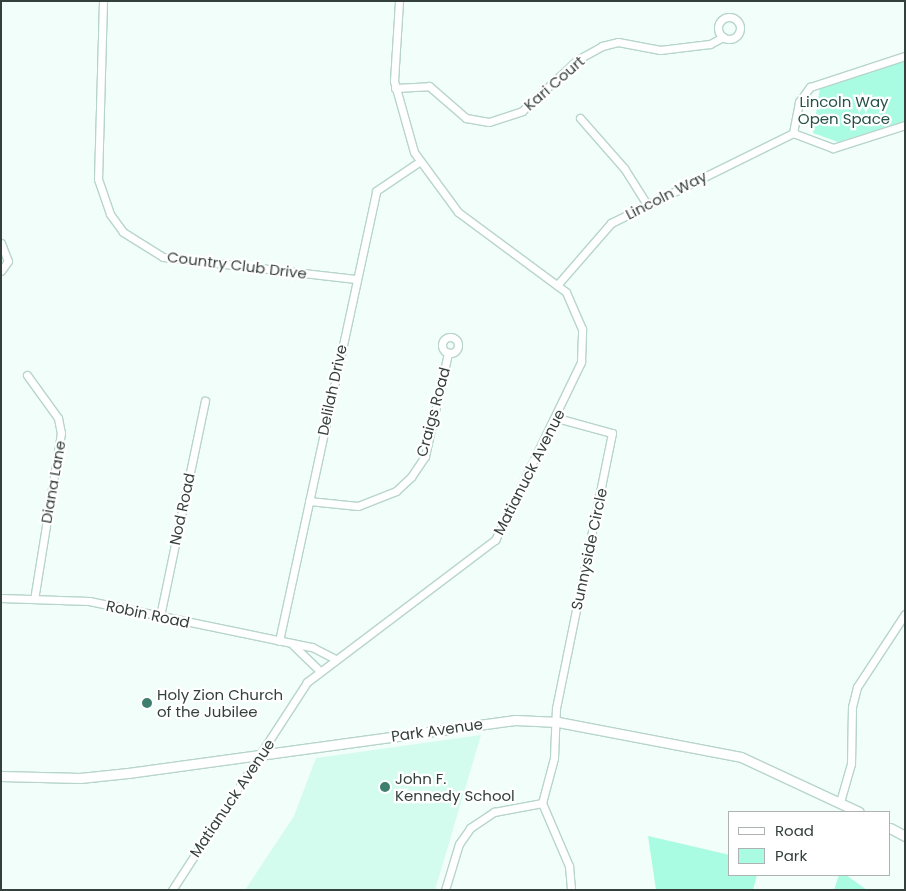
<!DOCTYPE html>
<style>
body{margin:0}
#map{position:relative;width:906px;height:891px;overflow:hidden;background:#f1fef9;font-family:Poppins,sans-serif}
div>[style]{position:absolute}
.built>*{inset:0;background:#d4fcee}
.green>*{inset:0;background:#a9fce2}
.roads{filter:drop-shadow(1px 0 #b7d5cb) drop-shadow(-1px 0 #b7d5cb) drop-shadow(0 1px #b7d5cb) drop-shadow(0 -1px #b7d5cb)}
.minor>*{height:7px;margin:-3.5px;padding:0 3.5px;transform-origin:3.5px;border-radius:3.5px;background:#fff}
.minor>.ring{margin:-3.5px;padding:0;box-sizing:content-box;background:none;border:7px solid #fff;border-radius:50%}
.major>*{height:9px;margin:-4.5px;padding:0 4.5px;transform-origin:4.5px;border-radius:4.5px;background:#fff}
.dots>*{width:14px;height:14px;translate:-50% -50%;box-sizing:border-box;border:2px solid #fff;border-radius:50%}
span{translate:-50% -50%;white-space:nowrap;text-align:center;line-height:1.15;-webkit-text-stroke:4.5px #fff;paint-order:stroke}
.street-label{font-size:15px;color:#34403c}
.park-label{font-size:15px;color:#265145}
.poi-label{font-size:15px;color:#34403c}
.left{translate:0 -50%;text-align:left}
.frame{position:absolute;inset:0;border:2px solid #34403c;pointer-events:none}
.legend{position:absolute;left:728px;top:811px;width:162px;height:65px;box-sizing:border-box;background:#fff;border:1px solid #aeb3b1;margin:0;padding:6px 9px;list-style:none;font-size:15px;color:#34403c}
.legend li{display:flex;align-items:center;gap:10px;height:25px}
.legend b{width:25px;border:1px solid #aeb3b1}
</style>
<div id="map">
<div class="built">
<i style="clip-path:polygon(481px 735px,435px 890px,245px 890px,294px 816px,316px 758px)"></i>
</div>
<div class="green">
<i style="clip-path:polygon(905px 60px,905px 121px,838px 142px,813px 133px,820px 88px)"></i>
<i style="clip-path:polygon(648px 836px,730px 855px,730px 875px,757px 875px,753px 890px,656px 890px)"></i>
<i style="clip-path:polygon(839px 875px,846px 875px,867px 890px,834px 890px)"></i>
</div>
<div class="roads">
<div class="minor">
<i style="left:103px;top:1px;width:178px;rotate:91.6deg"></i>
<i style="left:98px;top:179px;width:37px;rotate:71deg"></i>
<i style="left:110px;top:214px;width:22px;rotate:54deg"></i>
<i style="left:123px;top:232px;width:47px;rotate:32deg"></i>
<i style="left:163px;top:257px;width:194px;rotate:6.5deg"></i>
<i class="ring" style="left:718px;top:17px;width:15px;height:15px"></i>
<i style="left:395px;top:88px;width:34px;rotate:-3deg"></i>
<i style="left:429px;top:86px;width:49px;rotate:40.9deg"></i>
<i style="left:466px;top:118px;width:23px;rotate:10deg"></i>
<i style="left:489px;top:122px;width:35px;rotate:-18deg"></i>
<i style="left:522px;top:111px;width:75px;rotate:-42.8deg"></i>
<i style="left:577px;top:60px;width:29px;rotate:-29deg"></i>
<i style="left:602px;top:46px;width:16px;rotate:-14deg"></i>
<i style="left:618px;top:42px;width:43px;rotate:10.8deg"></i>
<i style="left:660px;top:50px;width:50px;rotate:-6.8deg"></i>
<i style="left:710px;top:44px;width:15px;rotate:-28deg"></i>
<i style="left:580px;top:118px;width:67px;rotate:48.7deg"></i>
<i style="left:624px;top:168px;width:41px;rotate:57.8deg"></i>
<i style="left:793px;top:133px;width:32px;rotate:-79deg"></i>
<i style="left:799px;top:102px;width:19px;rotate:-54deg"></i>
<i style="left:810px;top:87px;width:100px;rotate:-18.1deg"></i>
<i style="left:793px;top:133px;width:43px;rotate:20.6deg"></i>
<i style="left:833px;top:148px;width:76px;rotate:-17.7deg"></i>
<i style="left:1px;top:243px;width:19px;rotate:69deg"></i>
<i style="left:8px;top:261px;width:12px;rotate:125deg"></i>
<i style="left:558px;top:284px;width:81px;rotate:-49deg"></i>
<i style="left:611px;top:223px;width:203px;rotate:-26.3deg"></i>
<i class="ring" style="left:442px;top:337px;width:9px;height:9px"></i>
<i style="left:27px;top:375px;width:53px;rotate:54.2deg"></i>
<i style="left:58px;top:418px;width:15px;rotate:79deg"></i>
<i style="left:61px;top:433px;width:168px;rotate:99.2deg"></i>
<i style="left:557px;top:418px;width:57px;rotate:15.3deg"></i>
<i style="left:612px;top:433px;width:281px;rotate:101.5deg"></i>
<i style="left:556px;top:708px;width:50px;rotate:92.3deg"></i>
<i style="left:554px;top:758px;width:47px;rotate:104.9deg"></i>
<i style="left:542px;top:803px;width:69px;rotate:66.8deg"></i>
<i style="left:569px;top:866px;width:24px;rotate:85deg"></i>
<i style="left:309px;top:501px;width:49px;rotate:5.8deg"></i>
<i style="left:358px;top:506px;width:41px;rotate:-21.5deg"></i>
<i style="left:396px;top:491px;width:21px;rotate:-43deg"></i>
<i style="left:411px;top:477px;width:25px;rotate:-56deg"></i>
<i style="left:425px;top:456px;width:106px;rotate:-77.4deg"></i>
<i style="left:1px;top:598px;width:88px;rotate:2deg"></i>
<i style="left:89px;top:601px;width:228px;rotate:11.7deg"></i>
<i style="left:312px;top:647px;width:27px;rotate:27deg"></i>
<i style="left:160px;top:616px;width:220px;rotate:-78.2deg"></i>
<i style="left:279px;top:641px;width:460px;rotate:-77.8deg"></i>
<i style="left:376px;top:191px;width:52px;rotate:-34deg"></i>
<i style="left:293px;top:645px;width:37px;rotate:44deg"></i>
<i style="left:840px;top:802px;width:40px;rotate:-74deg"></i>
<i style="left:851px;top:764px;width:57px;rotate:-89deg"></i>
<i style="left:852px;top:707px;width:21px;rotate:-76deg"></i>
<i style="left:857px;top:687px;width:87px;rotate:-56.7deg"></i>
<i style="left:172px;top:890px;width:248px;rotate:-57deg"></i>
<i style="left:307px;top:682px;width:236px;rotate:-37.1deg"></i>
<i style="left:495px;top:540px;width:198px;rotate:-64.2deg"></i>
<i style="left:581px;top:362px;width:33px;rotate:-88deg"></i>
<i style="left:582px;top:329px;width:40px;rotate:-113.4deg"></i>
<i style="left:566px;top:292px;width:134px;rotate:-143.5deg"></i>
<i style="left:458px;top:212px;width:74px;rotate:-126.3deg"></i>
<i style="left:414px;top:152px;width:74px;rotate:-105.7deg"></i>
<i style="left:394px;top:81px;width:80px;rotate:-86.4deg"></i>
<i style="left:445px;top:890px;width:48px;rotate:-73.1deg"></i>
<i style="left:459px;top:844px;width:19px;rotate:-55deg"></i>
<i style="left:470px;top:828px;width:29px;rotate:-34deg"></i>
<i style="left:494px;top:812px;width:49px;rotate:-10.6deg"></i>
</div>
<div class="major">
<i style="left:1px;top:776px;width:79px;rotate:1.5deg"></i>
<i style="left:80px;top:778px;width:48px;rotate:-5.9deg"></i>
<i style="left:128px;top:773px;width:391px;rotate:-7.8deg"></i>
<i style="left:515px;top:720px;width:43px;rotate:2.7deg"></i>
<i style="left:558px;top:722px;width:186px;rotate:10.8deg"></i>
<i style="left:741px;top:757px;width:130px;rotate:25deg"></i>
<i style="left:890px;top:828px;width:17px;rotate:28deg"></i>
</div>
</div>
<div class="dots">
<i style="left:147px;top:703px;background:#3e7e6c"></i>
<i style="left:385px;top:787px;background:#3e7e6c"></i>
</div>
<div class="street-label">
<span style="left:554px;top:83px;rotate:-41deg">Kari Court</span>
<span style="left:666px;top:195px;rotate:-27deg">Lincoln Way</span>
<span style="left:237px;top:265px;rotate:7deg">Country Club Drive</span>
<span style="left:332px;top:390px;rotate:-78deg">Delilah Drive</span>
<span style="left:433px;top:412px;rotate:-75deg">Craigs Road</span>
<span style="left:529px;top:472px;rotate:-63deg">Matianuck Avenue</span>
<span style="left:53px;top:482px;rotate:-80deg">Diana Lane</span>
<span style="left:182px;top:509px;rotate:-78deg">Nod Road</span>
<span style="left:589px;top:549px;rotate:-78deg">Sunnyside Circle</span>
<span style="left:148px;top:614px;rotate:12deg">Robin Road</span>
<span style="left:437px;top:730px;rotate:-8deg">Park Avenue</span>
<span style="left:232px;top:798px;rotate:-56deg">Matianuck Avenue</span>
</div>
<div class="park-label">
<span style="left:844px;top:110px">Lincoln Way<br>Open Space</span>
</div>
<div class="poi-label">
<span class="left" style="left:157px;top:703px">Holy Zion Church<br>of the Jubilee</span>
<span class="left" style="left:395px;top:787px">John F.<br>Kennedy School</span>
</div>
<div class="frame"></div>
<ul class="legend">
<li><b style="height:6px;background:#fff"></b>Road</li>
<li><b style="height:14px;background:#a9fce2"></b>Park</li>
</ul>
</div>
